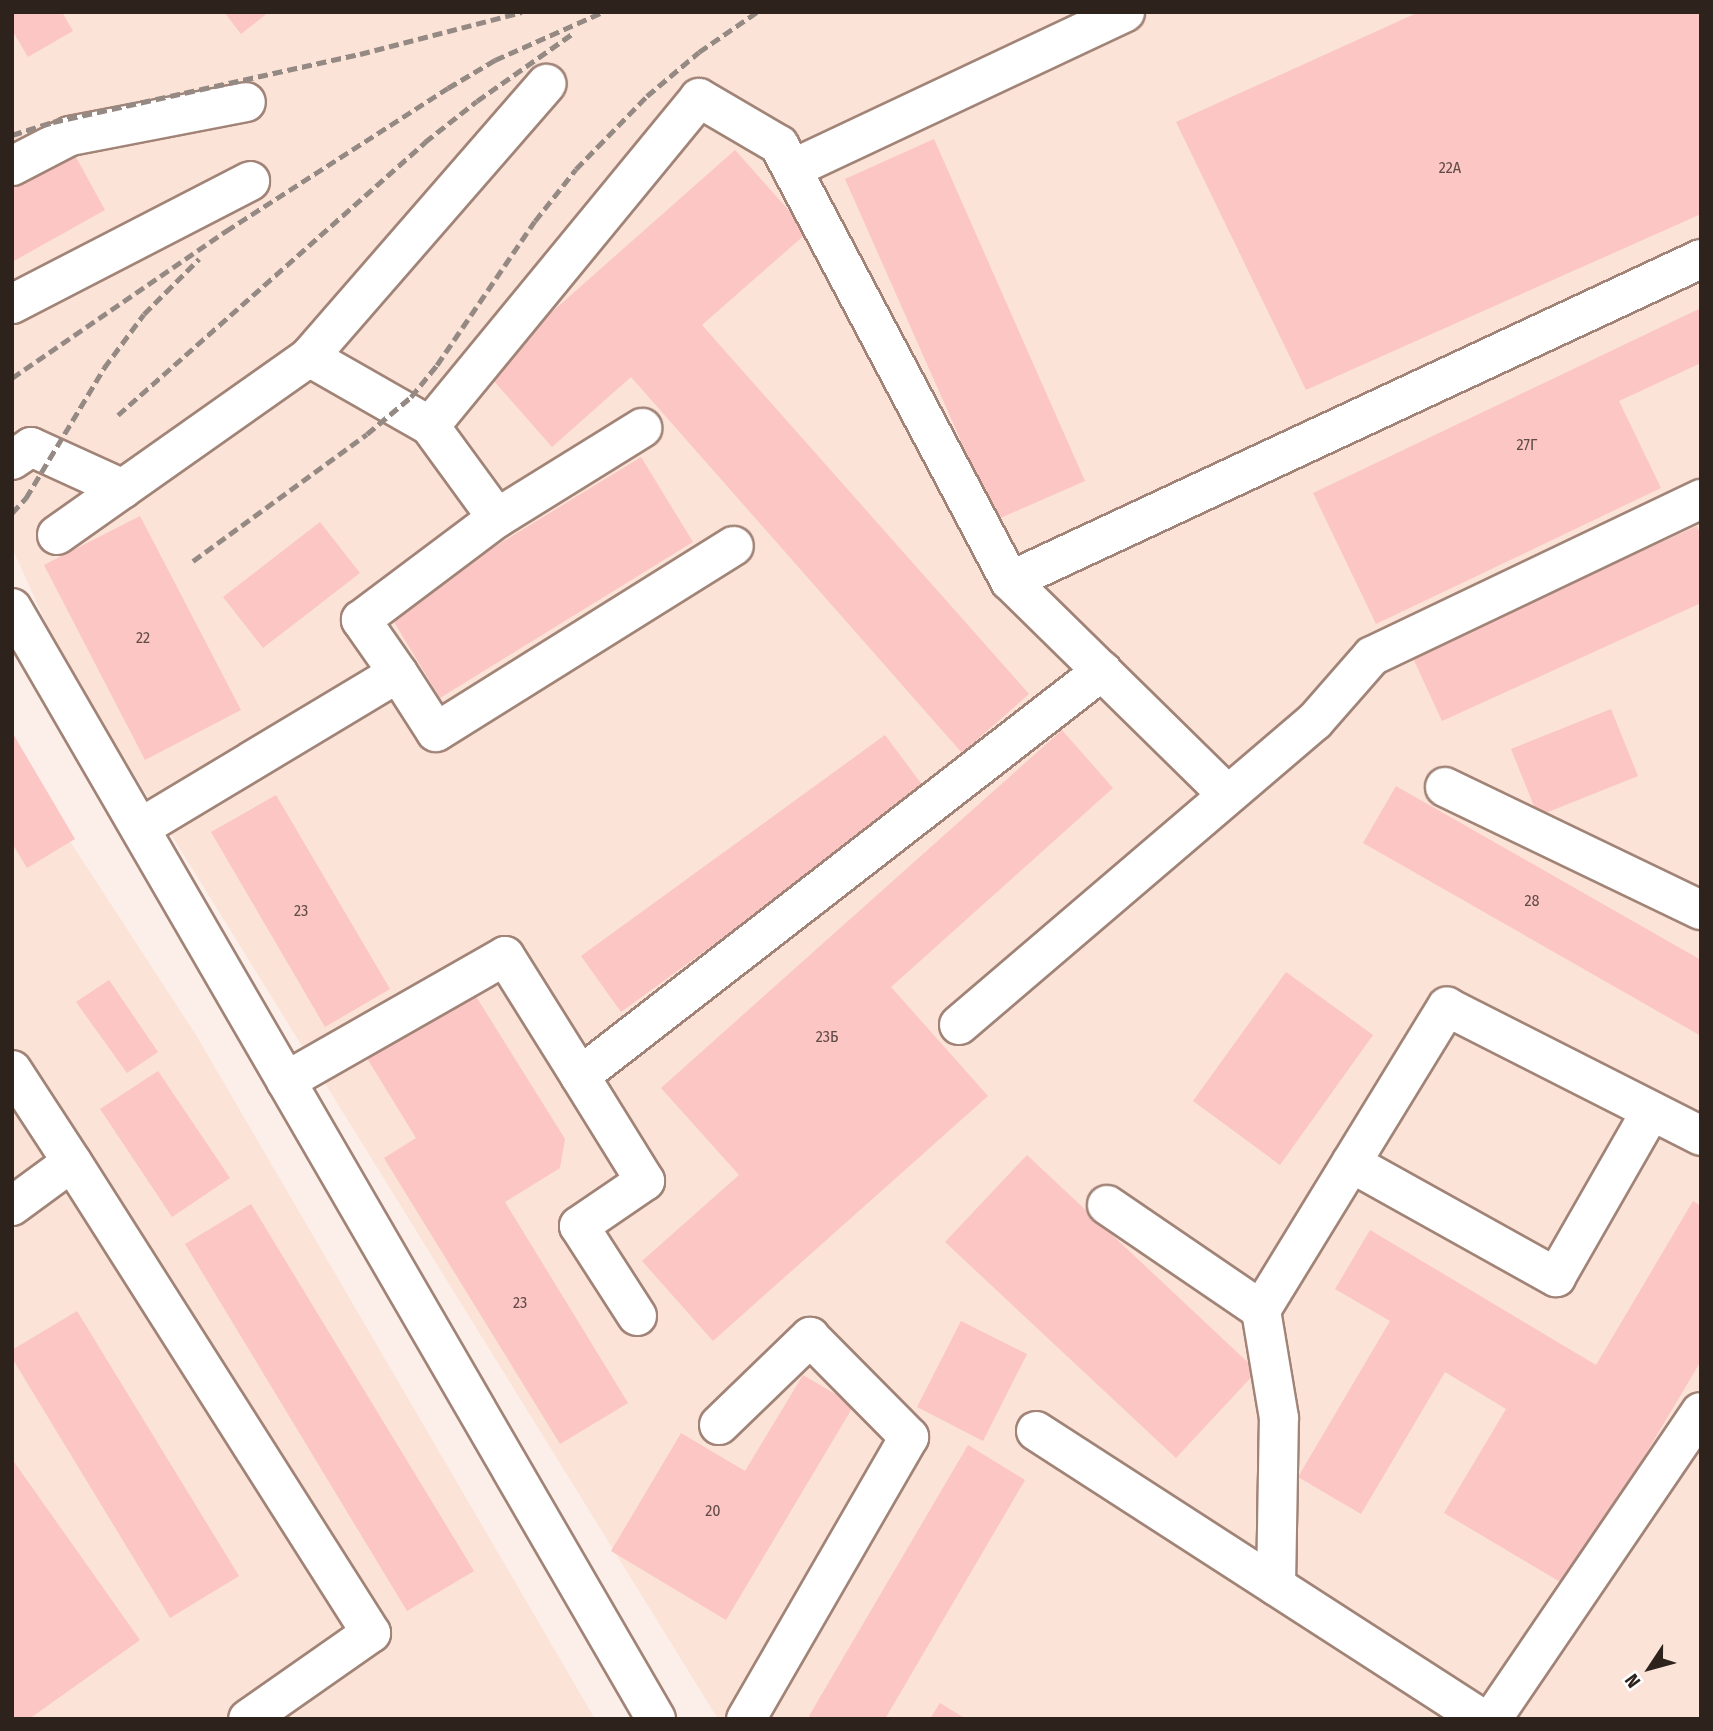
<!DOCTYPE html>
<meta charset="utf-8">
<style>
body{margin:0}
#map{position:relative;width:1713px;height:1731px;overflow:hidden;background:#fcefe9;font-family:"Fira Sans Condensed",sans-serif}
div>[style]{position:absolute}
.built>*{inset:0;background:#fbe3d8}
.building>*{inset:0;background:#fbc6c4}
.roads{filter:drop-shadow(2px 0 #a18477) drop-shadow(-2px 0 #a18477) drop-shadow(0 2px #a18477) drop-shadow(0 -2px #a18477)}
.minor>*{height:38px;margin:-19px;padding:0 19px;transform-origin:19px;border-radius:19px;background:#fff}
.rail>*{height:5px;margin-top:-2.5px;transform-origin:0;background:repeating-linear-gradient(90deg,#958983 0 10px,transparent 0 15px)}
span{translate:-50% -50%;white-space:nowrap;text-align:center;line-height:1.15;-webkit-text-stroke:7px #fff;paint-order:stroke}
.number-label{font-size:16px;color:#614b47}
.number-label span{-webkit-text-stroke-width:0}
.frame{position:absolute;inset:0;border:14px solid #2e221d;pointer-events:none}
.north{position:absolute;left:1615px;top:1633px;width:70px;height:70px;-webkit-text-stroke:5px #fff;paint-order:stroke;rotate:234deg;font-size:19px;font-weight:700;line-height:28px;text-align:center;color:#2e221d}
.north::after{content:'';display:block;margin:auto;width:24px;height:32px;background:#2e221d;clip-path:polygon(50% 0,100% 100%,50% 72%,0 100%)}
</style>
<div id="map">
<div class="built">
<i style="clip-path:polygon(12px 12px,1701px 12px,1701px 1719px,718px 1719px,62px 658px,12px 548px)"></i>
<i style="clip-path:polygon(12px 752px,196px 1035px,595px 1719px,12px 1719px)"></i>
</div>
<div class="building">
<i style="clip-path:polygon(12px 12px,62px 12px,73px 31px,28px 57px,12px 30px)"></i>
<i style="clip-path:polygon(224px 12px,269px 12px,241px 34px)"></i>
<i style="clip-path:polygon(1419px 12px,1701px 12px,1701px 214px,1306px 390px,1176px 122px)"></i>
<i style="clip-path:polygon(934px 139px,1085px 481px,996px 520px,845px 179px)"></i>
<i style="clip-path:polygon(71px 148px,105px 210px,12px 262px,12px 181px)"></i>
<i style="clip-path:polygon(735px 150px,808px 232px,702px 325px,1029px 694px,962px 753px,631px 377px,552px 447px,485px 371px)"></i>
<i style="clip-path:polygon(1701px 308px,1701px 363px,1619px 401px,1661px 488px,1376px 624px,1313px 493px)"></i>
<i style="clip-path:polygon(641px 457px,693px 542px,440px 698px,388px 612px)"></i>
<i style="clip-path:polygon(140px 516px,241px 710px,145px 760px,44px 565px)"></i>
<i style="clip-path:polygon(320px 522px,360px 573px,263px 648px,223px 597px)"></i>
<i style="clip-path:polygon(1697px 526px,1701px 535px,1701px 603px,1442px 721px,1412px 656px)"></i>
<i style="clip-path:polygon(1611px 709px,1638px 776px,1538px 816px,1511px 749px)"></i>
<i style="clip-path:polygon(1062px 730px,1113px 788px,891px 987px,988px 1096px,713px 1341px,642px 1261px,739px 1175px,661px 1088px)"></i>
<i style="clip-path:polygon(12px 732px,75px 839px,27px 868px,12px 843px)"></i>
<i style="clip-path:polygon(885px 735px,926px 790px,621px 1012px,581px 956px)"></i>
<i style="clip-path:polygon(1396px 786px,1701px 960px,1701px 1036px,1363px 843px)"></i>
<i style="clip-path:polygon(276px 795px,390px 989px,325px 1027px,211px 832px)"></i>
<i style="clip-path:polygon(1286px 972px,1373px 1035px,1280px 1165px,1193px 1101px)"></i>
<i style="clip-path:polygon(109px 980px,158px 1052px,127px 1073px,76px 1002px)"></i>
<i style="clip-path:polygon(472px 990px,565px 1139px,560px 1168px,505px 1202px,628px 1403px,560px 1444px,384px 1158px,416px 1138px,365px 1055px)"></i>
<i style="clip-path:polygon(158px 1071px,230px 1178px,172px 1217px,100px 1109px)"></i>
<i style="clip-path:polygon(1027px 1155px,1257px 1371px,1176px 1458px,945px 1242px)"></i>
<i style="clip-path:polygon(1693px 1201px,1701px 1206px,1701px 1361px,1567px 1586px,1444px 1513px,1506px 1409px,1445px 1372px,1361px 1514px,1298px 1477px,1390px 1321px,1335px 1289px,1370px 1230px,1596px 1365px)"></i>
<i style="clip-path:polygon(251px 1204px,474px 1571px,407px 1611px,185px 1244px)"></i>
<i style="clip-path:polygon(77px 1311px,239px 1576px,170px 1618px,12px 1358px,12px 1350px)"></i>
<i style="clip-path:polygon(961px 1321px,1027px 1354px,983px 1441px,917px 1407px)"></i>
<i style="clip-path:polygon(803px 1375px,854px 1405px,726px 1620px,611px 1551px,681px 1433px,745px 1471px)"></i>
<i style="clip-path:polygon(968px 1445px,1025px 1480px,885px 1719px,813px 1719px,809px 1716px)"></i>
<i style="clip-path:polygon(12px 1459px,140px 1640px,29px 1719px,12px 1719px)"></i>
<i style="clip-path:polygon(940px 1703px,966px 1719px,930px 1719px)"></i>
</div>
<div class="roads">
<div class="minor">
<i style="left:12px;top:166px;width:65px;rotate:-27.3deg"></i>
<i style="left:70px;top:136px;width:179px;rotate:-10.9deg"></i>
<i style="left:792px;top:169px;width:368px;rotate:-25.2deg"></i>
<i style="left:12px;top:304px;width:268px;rotate:-27.3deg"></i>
<i style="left:309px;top:357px;width:139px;rotate:29.7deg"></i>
<i style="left:12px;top:460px;width:23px;rotate:-34deg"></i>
<i style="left:31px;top:447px;width:101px;rotate:24.5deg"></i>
<i style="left:497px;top:518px;width:171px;rotate:-31.8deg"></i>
<i style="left:57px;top:535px;width:309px;rotate:-35.2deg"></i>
<i style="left:309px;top:357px;width:362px;rotate:-49deg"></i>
<i style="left:1010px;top:581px;width:762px;rotate:-24.99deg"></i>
<i style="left:12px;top:608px;width:1284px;rotate:59.9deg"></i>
<i style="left:398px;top:673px;width:65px;rotate:-124.9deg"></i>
<i style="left:361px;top:620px;width:170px;rotate:-36.9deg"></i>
<i style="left:497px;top:518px;width:114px;rotate:-126.1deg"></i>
<i style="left:430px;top:426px;width:424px;rotate:-50.6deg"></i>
<i style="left:699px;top:98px;width:93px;rotate:30.4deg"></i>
<i style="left:779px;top:145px;width:493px;rotate:62.1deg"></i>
<i style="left:1010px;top:581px;width:305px;rotate:44.5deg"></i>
<i style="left:1445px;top:787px;width:284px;rotate:25.7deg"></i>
<i style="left:140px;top:828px;width:301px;rotate:-31deg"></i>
<i style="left:398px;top:673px;width:70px;rotate:57.2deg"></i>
<i style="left:436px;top:732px;width:351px;rotate:-32deg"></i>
<i style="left:959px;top:1025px;width:468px;rotate:-40.5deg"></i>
<i style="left:1315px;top:721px;width:86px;rotate:-48.8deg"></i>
<i style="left:1372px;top:656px;width:365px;rotate:-25.5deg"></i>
<i style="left:12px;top:1070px;width:110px;rotate:56.9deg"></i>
<i style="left:286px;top:1081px;width:252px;rotate:-29.7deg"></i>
<i style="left:505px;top:956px;width:142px;rotate:58deg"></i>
<i style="left:1351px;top:1163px;width:235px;rotate:29.1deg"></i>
<i style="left:1556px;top:1277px;width:191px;rotate:-60.2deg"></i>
<i style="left:1107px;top:1205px;width:186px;rotate:34.3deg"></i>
<i style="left:12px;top:1206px;width:74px;rotate:-36.3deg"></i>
<i style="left:72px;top:1162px;width:558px;rotate:57.59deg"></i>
<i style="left:371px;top:1633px;width:150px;rotate:145deg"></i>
<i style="left:637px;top:1316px;width:107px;rotate:-122.8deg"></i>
<i style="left:579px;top:1226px;width:80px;rotate:-34.3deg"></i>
<i style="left:645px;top:1181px;width:123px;rotate:-121.8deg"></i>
<i style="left:580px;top:1076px;width:661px;rotate:-37.81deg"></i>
<i style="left:719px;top:1425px;width:127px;rotate:-44deg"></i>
<i style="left:810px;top:1337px;width:141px;rotate:45.3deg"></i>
<i style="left:909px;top:1437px;width:326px;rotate:120deg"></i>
<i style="left:1036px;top:1431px;width:531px;rotate:32.85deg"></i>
<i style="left:1276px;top:1586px;width:168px;rotate:-89deg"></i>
<i style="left:1279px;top:1418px;width:109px;rotate:-99.5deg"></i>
<i style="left:1261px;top:1310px;width:356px;rotate:-58.5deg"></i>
<i style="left:1447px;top:1007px;width:285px;rotate:26.9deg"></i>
<i style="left:1492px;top:1719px;width:371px;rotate:-55.8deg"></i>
</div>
</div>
<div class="rail">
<i style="left:12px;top:135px;width:43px;rotate:-17.6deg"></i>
<i style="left:53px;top:122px;width:314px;rotate:-12.5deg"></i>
<i style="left:360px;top:54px;width:167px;rotate:-14.5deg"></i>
<i style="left:12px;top:378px;width:260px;rotate:-34.5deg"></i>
<i style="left:226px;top:231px;width:264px;rotate:-32.8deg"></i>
<i style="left:448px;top:88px;width:55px;rotate:-30.8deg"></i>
<i style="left:495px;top:60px;width:118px;rotate:-24deg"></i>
<i style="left:118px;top:415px;width:411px;rotate:-41.6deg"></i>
<i style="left:425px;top:142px;width:66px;rotate:-38.3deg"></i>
<i style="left:477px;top:101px;width:116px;rotate:-35.2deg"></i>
<i style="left:12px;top:513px;width:21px;rotate:-47deg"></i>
<i style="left:26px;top:498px;width:152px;rotate:-59deg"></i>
<i style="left:104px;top:368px;width:67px;rotate:-53.5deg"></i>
<i style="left:144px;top:314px;width:78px;rotate:-45deg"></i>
<i style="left:193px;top:561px;width:215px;rotate:-36.1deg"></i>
<i style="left:367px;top:434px;width:57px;rotate:-40.1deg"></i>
<i style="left:411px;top:397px;width:41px;rotate:-50.9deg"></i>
<i style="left:437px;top:365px;width:174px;rotate:-55.8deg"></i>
<i style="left:535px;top:221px;width:66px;rotate:-51.7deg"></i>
<i style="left:576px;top:169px;width:102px;rotate:-45.8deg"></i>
<i style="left:647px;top:96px;width:68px;rotate:-40.2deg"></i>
<i style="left:699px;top:52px;width:70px;rotate:-34.6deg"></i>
</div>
<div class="number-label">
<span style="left:1450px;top:168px">22А</span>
<span style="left:1527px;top:445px">27Г</span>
<span style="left:143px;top:638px">22</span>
<span style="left:1532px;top:901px">28</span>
<span style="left:301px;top:911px">23</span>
<span style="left:827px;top:1037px">23Б</span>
<span style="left:520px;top:1303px">23</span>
<span style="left:713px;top:1511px">20</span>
</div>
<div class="frame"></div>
<div class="north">N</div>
</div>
